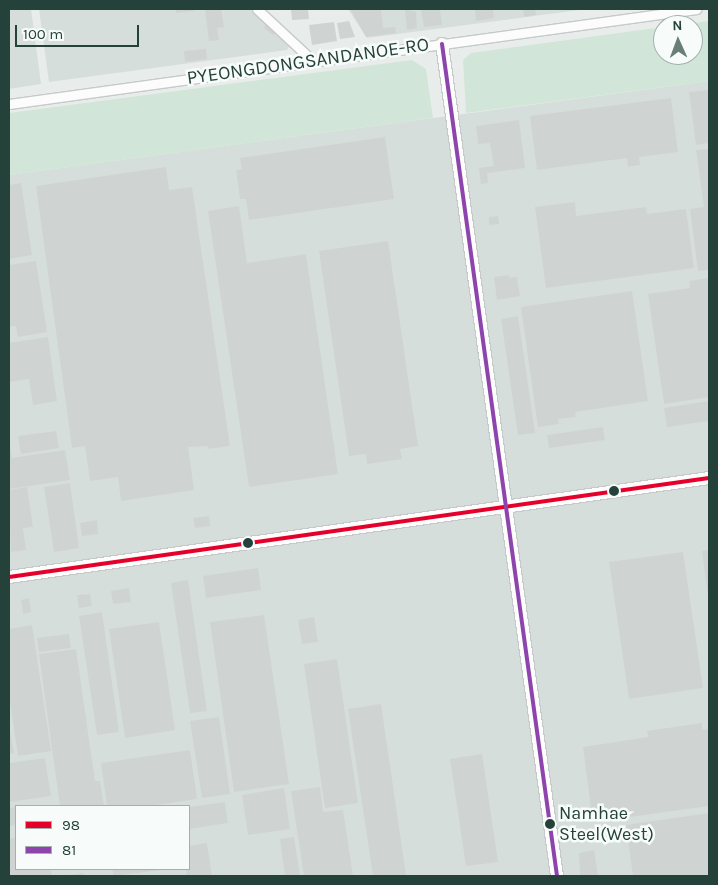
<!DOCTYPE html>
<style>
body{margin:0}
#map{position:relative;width:718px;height:885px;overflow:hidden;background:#e8edeb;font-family:Karla,sans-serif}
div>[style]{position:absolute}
.built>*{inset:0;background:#d6dedb}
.green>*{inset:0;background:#d1e6d8}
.building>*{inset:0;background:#cfd4d2}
.roads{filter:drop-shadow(1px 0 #c5cac8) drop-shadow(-1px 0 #c5cac8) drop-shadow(0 1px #c5cac8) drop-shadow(0 -1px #c5cac8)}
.street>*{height:9px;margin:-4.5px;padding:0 4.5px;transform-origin:4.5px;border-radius:4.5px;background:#fcfcfc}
.secondary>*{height:12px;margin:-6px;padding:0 6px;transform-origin:6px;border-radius:6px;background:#fcfcfc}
.bus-1>*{height:4px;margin:-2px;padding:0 2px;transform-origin:2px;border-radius:2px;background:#e4002b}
.bus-2>*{height:4px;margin:-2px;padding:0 2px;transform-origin:2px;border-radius:2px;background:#8e44ad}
.dots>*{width:14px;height:14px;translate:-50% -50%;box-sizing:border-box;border:2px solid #f7fbf9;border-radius:50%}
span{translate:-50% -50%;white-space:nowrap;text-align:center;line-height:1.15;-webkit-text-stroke:5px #f7fbf9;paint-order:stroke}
.bus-label{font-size:18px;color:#24423a}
.left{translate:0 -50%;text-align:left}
.street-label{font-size:19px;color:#24423a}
.frame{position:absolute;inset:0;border:10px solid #24423a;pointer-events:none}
.legend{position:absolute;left:15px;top:805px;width:175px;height:65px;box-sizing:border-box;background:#f7fbf9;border:1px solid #a3b1ad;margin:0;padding:6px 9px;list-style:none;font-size:15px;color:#24423a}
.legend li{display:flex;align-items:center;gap:10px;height:25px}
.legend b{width:25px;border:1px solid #a3b1ad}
.north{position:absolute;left:653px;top:15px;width:50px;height:50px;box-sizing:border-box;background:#f7fbf9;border:1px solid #a3b1ad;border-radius:50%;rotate:358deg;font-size:14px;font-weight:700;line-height:20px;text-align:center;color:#24423a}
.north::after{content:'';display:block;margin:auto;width:18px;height:22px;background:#697e78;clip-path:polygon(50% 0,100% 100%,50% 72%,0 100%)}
.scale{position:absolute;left:15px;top:25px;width:124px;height:22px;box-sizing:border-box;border:2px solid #24423a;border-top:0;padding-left:6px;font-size:15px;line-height:18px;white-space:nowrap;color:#24423a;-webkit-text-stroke:4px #f7fbf9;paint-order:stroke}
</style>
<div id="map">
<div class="built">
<i style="clip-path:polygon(9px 9px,31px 9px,41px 84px,9px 89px)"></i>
<i style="clip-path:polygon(39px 9px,251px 9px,291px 44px,287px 50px,49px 82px)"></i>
<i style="clip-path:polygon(348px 9px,587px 9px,367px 38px)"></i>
<i style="clip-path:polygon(evenodd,709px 81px,709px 876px,9px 876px,9px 175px,709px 81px,16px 806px,189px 806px,189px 869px,16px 869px,16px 806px)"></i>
</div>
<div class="green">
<i style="clip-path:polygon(709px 21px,709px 81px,466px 113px,463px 60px,471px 53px,663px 27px,663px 55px,693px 55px,693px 25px,680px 25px)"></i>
<i style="clip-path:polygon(412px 60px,426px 69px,433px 118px,9px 175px,9px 113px)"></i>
</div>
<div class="building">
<i style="clip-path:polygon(176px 9px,193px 9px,194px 11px,176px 13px)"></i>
<i style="clip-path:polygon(205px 9px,221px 9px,224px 27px,217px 28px,219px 40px,209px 41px)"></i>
<i style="clip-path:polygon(291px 9px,308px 9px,309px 19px,292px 20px)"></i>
<i style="clip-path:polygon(350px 9px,381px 9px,383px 28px,395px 27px,396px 33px,366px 37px)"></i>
<i style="clip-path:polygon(405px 9px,416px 12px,417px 28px,407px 30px)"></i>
<i style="clip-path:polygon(421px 9px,440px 9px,442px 25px,424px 27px)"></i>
<i style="clip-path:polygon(475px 9px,493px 9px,494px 18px,476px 21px)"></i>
<i style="clip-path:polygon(523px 9px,535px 9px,536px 15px,524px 17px)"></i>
<i style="clip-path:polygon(349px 21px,355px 37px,340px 39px,337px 23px)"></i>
<i style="clip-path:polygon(334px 22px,337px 41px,312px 45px,309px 25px)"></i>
<i style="clip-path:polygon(267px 23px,276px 31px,273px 35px,264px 28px)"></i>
<i style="clip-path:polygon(206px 49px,207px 59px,185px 62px,184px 51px)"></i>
<i style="clip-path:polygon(709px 90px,709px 143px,696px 145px,689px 92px)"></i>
<i style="clip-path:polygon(671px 98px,678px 152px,639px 157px,640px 165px,628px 167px,627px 158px,537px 170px,530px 116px)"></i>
<i style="clip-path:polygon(519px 120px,525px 168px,487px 173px,488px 183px,481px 184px,479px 168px,494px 166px,490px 143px,478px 144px,476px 126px)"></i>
<i style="clip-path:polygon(385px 137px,394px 199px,249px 220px,246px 199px,240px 199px,236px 170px,242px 169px,240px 158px)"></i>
<i style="clip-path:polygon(709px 149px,709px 270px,698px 271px,690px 209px,704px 207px,696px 150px)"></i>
<i style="clip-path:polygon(166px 167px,169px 190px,192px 187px,230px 446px,209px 449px,208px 446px,188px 447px,194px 490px,121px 501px,118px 477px,90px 481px,85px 446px,72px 448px,36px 186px)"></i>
<i style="clip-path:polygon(21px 183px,32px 255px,9px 259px,9px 185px)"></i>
<i style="clip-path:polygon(575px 202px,576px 216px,646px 207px,647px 214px,686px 209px,694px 268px,546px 288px,535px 207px)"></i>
<i style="clip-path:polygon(239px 206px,247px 263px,306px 254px,338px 474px,249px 487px,208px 211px)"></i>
<i style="clip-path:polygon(498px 216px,499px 224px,489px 225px,489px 217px)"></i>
<i style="clip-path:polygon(388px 241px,418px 446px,400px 449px,402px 459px,367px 464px,366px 454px,349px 456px,319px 251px)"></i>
<i style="clip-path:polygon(36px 261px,47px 332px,18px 337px,16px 326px,9px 327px,9px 265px)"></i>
<i style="clip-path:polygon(509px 275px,509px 278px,517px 277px,520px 296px,497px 300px,494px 277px)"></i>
<i style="clip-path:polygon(709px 278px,709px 397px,664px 404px,648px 294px,690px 288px,689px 281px)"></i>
<i style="clip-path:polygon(632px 291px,648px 401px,575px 412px,576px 417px,558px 419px,559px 424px,538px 427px,521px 307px)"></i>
<i style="clip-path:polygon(518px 316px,535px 433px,518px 435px,501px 319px)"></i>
<i style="clip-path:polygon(48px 337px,57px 401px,33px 405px,29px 379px,9px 382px,9px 343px)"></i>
<i style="clip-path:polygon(709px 401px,709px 421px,667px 427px,664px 408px)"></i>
<i style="clip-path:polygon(603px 427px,605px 440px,549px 448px,547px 435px)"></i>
<i style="clip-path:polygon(56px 431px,59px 448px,21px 454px,18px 436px)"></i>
<i style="clip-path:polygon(9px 440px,12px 458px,65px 450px,70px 480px,9px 489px)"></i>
<i style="clip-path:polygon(70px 483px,79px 548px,54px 552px,44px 487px)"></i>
<i style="clip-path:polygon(27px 487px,33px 527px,23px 528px,26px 550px,11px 552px,9px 490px)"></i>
<i style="clip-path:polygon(209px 516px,210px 526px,195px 528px,193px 518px)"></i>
<i style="clip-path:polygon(97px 520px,98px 534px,82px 536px,80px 523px)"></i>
<i style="clip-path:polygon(709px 550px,709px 596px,708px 596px,702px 551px)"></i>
<i style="clip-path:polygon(683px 552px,703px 688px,629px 699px,609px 562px)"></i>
<i style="clip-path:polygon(258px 568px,261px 590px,206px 598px,203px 576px)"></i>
<i style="clip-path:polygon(188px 580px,207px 711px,190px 713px,171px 583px)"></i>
<i style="clip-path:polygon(129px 588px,131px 602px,113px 604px,111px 591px)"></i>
<i style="clip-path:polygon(90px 594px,92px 606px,79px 608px,77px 595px)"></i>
<i style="clip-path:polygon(29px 598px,31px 612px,23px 614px,21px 600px)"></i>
<i style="clip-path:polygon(102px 612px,119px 732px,97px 735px,79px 616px)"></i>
<i style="clip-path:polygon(264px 615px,289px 784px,234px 792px,210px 622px)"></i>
<i style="clip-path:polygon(314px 617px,318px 642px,302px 644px,298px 620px)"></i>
<i style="clip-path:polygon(159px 622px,175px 730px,125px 738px,109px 629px)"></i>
<i style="clip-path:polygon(32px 625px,51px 751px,18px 756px,9px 695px,9px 629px)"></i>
<i style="clip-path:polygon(69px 634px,71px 648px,39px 652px,37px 638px)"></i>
<i style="clip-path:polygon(76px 649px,95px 781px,100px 781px,104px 806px,60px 806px,39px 654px)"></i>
<i style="clip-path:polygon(337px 659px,358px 803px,325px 808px,304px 664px)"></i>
<i style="clip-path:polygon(381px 704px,406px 875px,394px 876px,373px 876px,348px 709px)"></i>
<i style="clip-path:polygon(219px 717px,230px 794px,202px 798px,190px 721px)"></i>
<i style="clip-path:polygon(702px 723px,702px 730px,709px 729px,709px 806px,593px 822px,583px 747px,648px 737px,647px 731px)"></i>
<i style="clip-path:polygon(9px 727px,14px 753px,9px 754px)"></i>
<i style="clip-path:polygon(190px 750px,197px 799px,149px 806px,107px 806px,101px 763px)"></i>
<i style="clip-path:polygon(482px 754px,498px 862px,466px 866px,450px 759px)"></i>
<i style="clip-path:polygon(45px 758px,51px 796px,9px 802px,9px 763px)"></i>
<i style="clip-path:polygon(320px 787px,323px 812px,343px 810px,353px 876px,304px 876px,291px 791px)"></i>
<i style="clip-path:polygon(284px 788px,290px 829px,248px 835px,242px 795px)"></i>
<i style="clip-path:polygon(225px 802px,228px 823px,189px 829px,189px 807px)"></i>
<i style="clip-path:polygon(16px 807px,16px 825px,9px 826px,9px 808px)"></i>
<i style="clip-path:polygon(709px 813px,709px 876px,633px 876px,626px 825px)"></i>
<i style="clip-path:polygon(294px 837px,300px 876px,285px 876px,280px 839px)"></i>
<i style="clip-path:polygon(16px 838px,16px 869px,51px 869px,52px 876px,9px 876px,9px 839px)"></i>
<i style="clip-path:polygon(207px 843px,212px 876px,186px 876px,189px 846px)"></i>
<i style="clip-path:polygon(594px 850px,598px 876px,580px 876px,579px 853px)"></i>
<i style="clip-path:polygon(112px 869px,161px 869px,161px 870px,114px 876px)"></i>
<i style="clip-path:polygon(84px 873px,85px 876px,68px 876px,68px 875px)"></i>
</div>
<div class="roads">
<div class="street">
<i style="left:257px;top:9px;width:78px;rotate:42.9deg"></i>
<i style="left:9px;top:104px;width:694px;rotate:-7.87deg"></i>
</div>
<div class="secondary">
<i style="left:442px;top:44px;width:840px;rotate:82.13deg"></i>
<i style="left:9px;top:577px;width:707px;rotate:-8.05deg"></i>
</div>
</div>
<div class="bus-1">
<i style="left:9px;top:577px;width:707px;rotate:-8.05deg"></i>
</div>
<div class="bus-2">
<i style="left:442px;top:44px;width:840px;rotate:82.13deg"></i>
</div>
<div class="dots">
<i style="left:614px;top:491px;background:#24423a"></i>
<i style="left:248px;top:543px;background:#24423a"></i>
<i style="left:550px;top:824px;background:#24423a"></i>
</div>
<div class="bus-label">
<span class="left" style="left:559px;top:824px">Namhae<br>Steel(West)</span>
</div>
<div class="street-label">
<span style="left:308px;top:62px;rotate:-8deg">PYEONGDONGSANDANOE-RO</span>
</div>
<div class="frame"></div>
<ul class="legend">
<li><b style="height:6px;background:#e4002b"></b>98</li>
<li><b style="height:6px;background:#8e44ad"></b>81</li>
</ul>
<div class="north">N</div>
<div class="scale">100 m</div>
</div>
